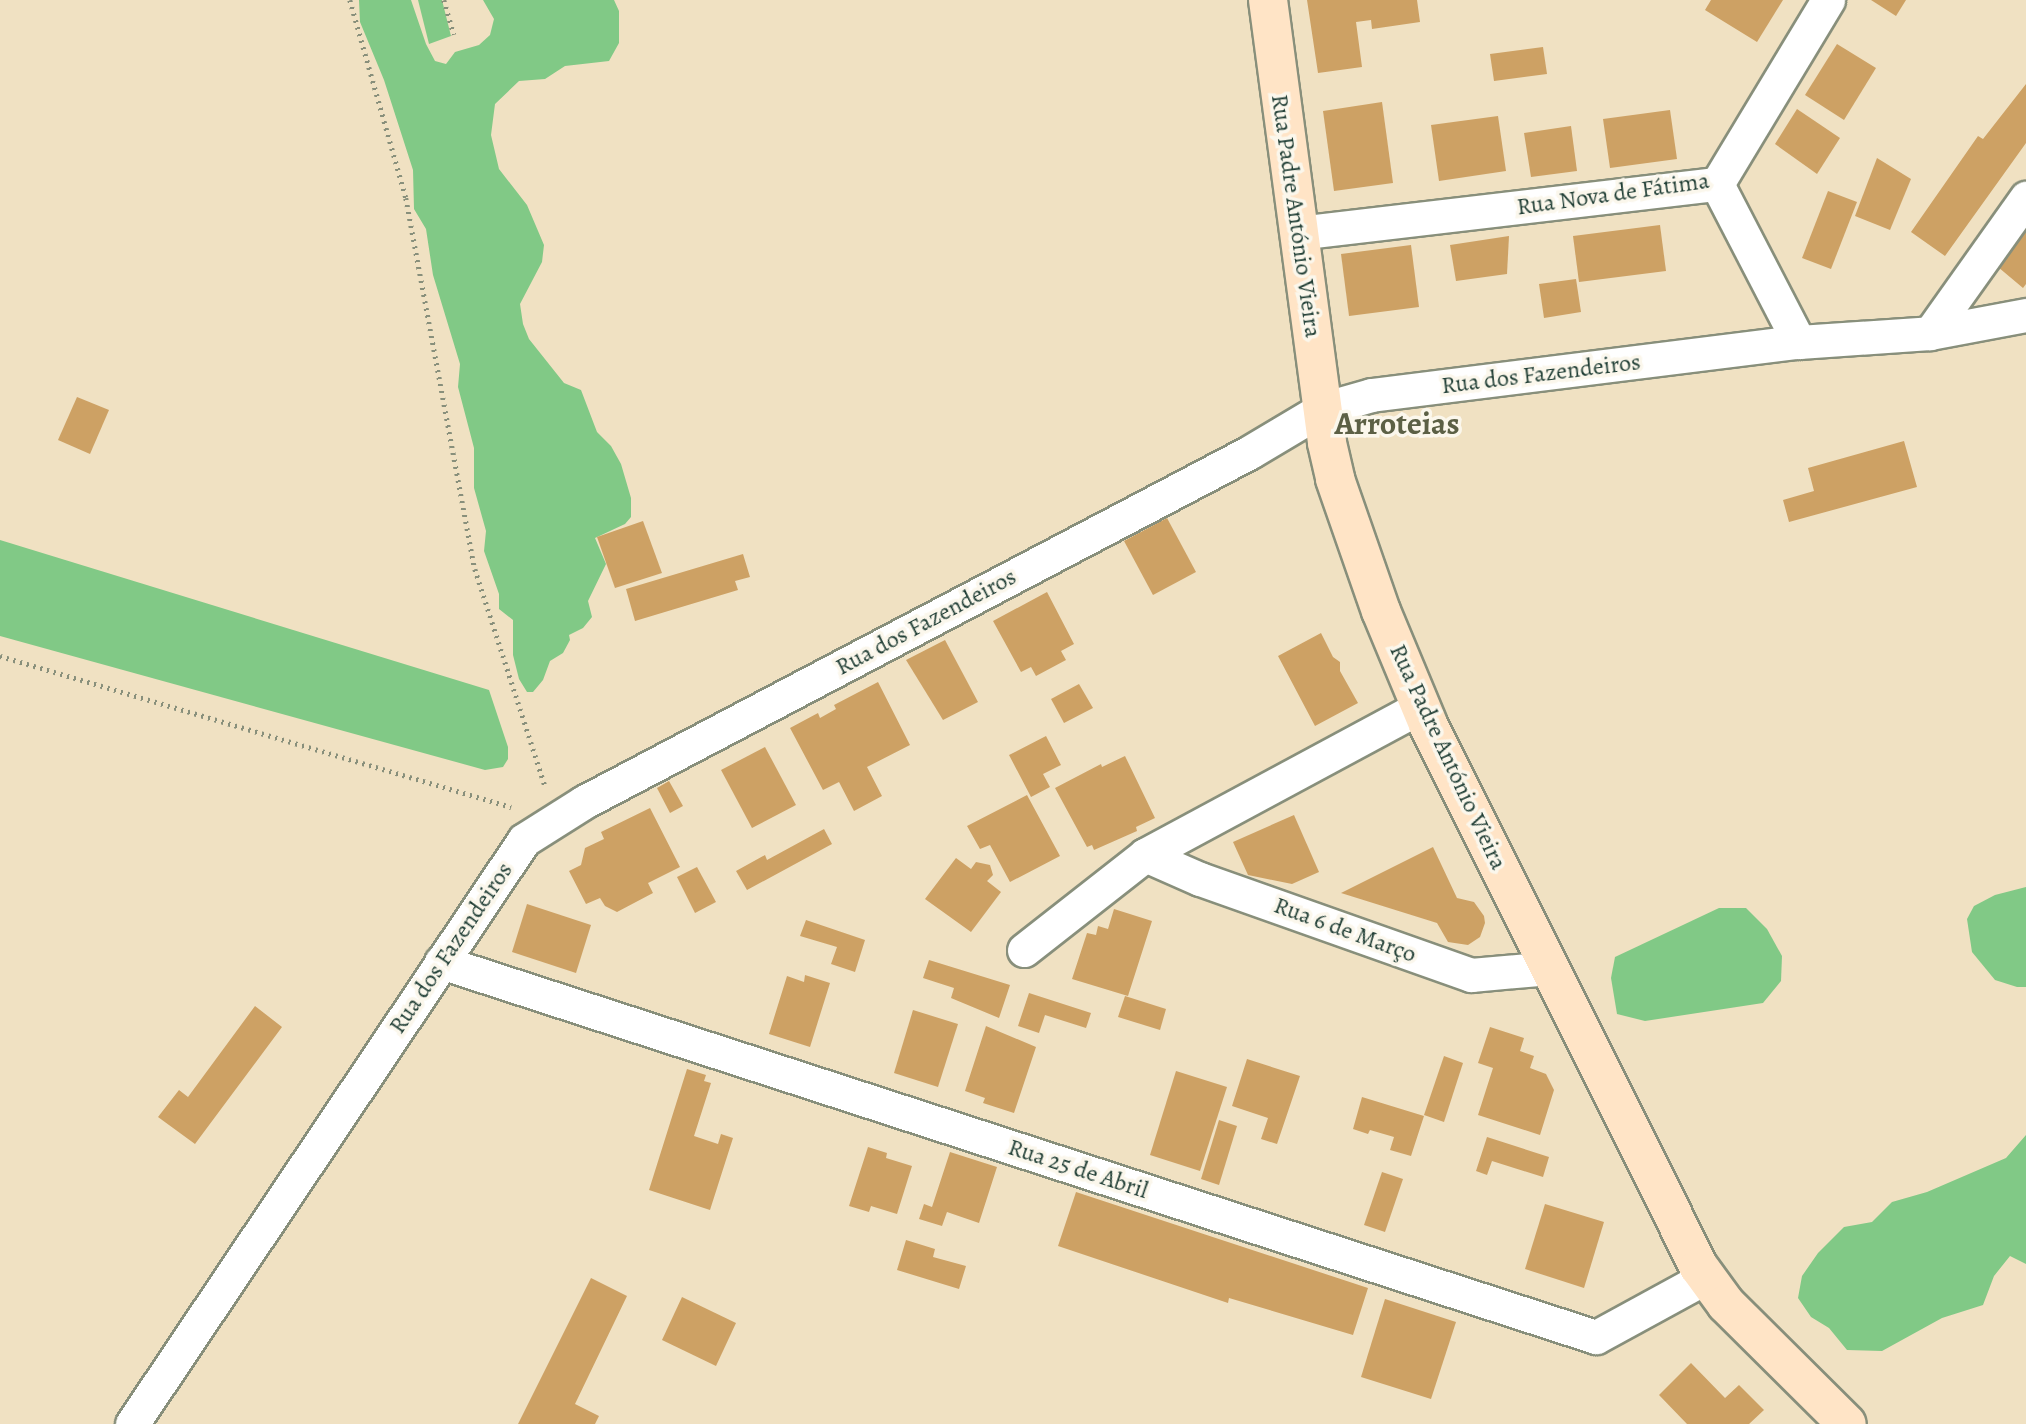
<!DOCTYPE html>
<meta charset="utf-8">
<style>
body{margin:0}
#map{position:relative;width:2026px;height:1424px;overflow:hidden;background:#f0e1c2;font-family:Alegreya,serif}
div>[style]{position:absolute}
.green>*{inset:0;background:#81c986}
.building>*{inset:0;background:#cda164}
.path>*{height:4.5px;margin-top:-2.25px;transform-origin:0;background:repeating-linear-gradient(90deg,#888f7b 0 2px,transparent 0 7px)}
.roads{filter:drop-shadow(2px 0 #888f7b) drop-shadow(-2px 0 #888f7b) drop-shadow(0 2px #888f7b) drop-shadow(0 -2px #888f7b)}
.street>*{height:33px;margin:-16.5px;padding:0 16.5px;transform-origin:16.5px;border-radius:16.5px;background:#fff}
.secondary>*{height:38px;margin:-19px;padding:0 19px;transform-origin:19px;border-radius:19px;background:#ffe4c6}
span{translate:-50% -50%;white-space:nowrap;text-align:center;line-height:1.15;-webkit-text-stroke:7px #fbf7ec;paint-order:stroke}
.street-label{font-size:24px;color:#1f3d34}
.district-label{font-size:32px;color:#5c6045;font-weight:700}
</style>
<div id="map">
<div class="green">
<i style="clip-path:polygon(359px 0,411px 0,426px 44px,435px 61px,446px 64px,455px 52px,479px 45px,490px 35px,494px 19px,483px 0,614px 0,619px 11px,619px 43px,609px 61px,565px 66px,545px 79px,519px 81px,495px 104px,491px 135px,499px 169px,527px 205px,544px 245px,542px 262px,520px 304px,523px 324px,529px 339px,564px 383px,581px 390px,597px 432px,611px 446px,621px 464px,631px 498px,631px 517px,625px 524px,595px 538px,606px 564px,588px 601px,592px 617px,583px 628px,569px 635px,570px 640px,563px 653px,550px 661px,543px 680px,533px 692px,527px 692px,519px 679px,513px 655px,513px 620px,499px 609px,499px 594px,484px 551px,486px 531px,474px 488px,474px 448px,458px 387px,460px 364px,433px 275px,426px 229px,414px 209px,413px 170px,384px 80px,360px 22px)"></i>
<i style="clip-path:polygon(418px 0,442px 0,451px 36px,429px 44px)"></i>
<i style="clip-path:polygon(0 540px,489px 690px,508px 747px,508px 759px,503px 767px,485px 770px,0 636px)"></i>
<i style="clip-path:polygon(2026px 887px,2026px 987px,2017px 987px,1995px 980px,1972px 952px,1967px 919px,1974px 906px,1995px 895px)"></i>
<i style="clip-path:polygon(1719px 908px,1746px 908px,1767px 929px,1782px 956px,1781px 981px,1763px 1003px,1645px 1021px,1617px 1014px,1611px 978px,1615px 957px)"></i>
<i style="clip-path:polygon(2026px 1135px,2026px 1264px,2010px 1256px,1994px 1276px,1983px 1305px,1942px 1318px,1882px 1351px,1847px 1350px,1829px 1328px,1811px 1317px,1798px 1298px,1802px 1276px,1818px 1253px,1844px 1227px,1872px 1222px,1892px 1202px,1927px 1192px,2006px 1158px)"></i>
</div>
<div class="building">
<i style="clip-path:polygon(1307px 0,1417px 0,1420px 22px,1372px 29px,1371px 20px,1356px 22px,1362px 67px,1318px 73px)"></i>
<i style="clip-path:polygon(1711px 0,1783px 0,1757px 42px,1705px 10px)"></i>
<i style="clip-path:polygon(1871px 0,1906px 0,1896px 16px)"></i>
<i style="clip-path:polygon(1837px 44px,1876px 68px,1844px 120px,1805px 95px)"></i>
<i style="clip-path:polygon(1543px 47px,1547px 74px,1494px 81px,1490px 54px)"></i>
<i style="clip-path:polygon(2026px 84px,2026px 143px,1945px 256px,1911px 232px,1978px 136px,1983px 139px)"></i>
<i style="clip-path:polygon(1382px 102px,1393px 183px,1334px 191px,1323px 111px)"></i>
<i style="clip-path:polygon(1797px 109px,1840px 138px,1817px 174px,1775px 144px)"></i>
<i style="clip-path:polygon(1670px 110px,1677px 159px,1610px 168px,1603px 119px)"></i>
<i style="clip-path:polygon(1498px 116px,1506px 171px,1439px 181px,1431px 125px)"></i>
<i style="clip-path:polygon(1571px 126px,1577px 171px,1531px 177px,1524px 133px)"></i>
<i style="clip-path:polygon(1877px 158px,1911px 179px,1890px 230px,1855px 216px)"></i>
<i style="clip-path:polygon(1828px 191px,1857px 202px,1831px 269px,1802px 258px)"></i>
<i style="clip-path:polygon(1660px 225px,1666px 271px,1579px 282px,1573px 236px)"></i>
<i style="clip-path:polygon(2026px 225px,2026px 284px,2023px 288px,1998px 267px,2017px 243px,2014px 240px)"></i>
<i style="clip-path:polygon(1509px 236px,1507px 274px,1456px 281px,1450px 245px)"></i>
<i style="clip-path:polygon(1411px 245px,1419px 307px,1349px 316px,1341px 254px)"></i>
<i style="clip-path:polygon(1576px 279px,1581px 312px,1544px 318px,1539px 284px)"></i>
<i style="clip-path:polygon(77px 397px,109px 410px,90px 454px,58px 440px)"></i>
<i style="clip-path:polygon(1904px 441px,1917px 487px,1789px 522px,1783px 500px,1814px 491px,1808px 468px)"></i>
<i style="clip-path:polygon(1167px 518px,1196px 572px,1153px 595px,1124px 541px)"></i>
<i style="clip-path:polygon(643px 521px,662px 573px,615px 588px,597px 537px)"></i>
<i style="clip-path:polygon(743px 554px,750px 577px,735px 581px,738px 590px,635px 621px,626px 589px)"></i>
<i style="clip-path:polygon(1047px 592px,1074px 644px,1061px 651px,1066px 660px,1036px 676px,1031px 667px,1021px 672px,993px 621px)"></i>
<i style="clip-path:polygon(1321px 633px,1333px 657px,1340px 662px,1340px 671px,1358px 703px,1315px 726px,1278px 656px)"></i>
<i style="clip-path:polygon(945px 640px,978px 702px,943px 720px,906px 660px)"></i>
<i style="clip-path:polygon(878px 682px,910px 745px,867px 767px,882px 796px,854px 811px,839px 782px,823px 790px,790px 728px,818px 713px,820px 718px,836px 709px,834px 705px)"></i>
<i style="clip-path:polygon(1079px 684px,1093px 708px,1064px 723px,1051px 699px)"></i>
<i style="clip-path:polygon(1046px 736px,1061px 765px,1043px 774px,1050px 787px,1031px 797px,1009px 755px)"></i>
<i style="clip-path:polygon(765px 747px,796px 805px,752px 828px,721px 770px)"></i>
<i style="clip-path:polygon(1125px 756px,1155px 818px,1136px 827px,1137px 831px,1094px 850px,1092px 845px,1087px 847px,1055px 788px,1101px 764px,1102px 767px)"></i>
<i style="clip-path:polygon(669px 781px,683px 806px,670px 813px,657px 788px)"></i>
<i style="clip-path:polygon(1027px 795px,1060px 856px,1010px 882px,990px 845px,980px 849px,967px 826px)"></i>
<i style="clip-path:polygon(650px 808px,680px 867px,648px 883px,653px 893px,617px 912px,605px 906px,600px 898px,586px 904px,569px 871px,581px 865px,585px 848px,604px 839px,601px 832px)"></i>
<i style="clip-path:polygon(1294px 815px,1319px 872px,1292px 884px,1248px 875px,1233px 842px)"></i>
<i style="clip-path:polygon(824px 829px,832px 844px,747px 890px,736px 871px,765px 855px,767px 860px)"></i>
<i style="clip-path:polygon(1433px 847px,1457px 898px,1474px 902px,1484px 916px,1485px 923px,1480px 937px,1468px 945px,1448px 942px,1437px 923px,1341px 893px)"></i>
<i style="clip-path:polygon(956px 858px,971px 869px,976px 862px,990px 865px,993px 875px,987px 881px,1001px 892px,971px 932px,925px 899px)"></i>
<i style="clip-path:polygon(697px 867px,716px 902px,695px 913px,677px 877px)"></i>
<i style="clip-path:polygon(527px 904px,591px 925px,576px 973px,512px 952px)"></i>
<i style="clip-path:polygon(1114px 909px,1152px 921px,1128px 996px,1072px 979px,1087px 933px,1096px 935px,1098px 926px,1108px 929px)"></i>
<i style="clip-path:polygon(806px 920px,865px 940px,855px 972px,831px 964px,837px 947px,800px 936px)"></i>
<i style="clip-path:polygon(929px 960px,1010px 985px,999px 1018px,951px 998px,954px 988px,923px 978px)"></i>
<i style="clip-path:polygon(805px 975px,830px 983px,810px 1047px,769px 1034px,787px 976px,804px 982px)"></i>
<i style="clip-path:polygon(1029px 993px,1091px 1013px,1086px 1028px,1045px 1015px,1039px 1033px,1018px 1026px)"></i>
<i style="clip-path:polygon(1125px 996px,1166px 1009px,1160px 1030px,1118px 1017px)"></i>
<i style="clip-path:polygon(255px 1006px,282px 1027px,195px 1144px,158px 1117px,179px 1090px,188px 1097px)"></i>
<i style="clip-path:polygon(913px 1010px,958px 1024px,938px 1087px,894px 1073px)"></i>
<i style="clip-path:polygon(986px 1026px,1036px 1047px,1014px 1113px,983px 1103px,985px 1098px,965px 1091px)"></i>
<i style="clip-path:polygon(1490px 1027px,1524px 1038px,1520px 1051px,1534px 1056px,1530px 1068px,1546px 1074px,1554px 1090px,1540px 1135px,1478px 1115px,1493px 1068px,1478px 1063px)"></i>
<i style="clip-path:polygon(1444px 1056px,1463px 1063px,1444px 1122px,1424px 1115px)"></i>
<i style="clip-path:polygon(1247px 1059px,1300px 1076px,1277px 1144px,1261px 1139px,1268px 1118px,1232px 1106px)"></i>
<i style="clip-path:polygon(687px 1069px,706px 1075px,704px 1081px,711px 1083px,694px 1136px,718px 1144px,721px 1134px,733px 1138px,710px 1210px,649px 1190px)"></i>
<i style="clip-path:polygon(1176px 1071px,1227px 1087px,1200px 1171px,1150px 1155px)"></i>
<i style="clip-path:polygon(1362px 1097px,1424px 1116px,1411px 1156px,1390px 1150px,1394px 1137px,1370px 1130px,1368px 1134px,1353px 1129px)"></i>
<i style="clip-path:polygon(1219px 1120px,1237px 1126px,1219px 1185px,1201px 1179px)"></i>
<i style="clip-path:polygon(1487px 1137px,1549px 1157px,1543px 1177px,1492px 1161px,1487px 1175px,1476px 1171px)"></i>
<i style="clip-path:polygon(868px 1147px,887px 1153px,886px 1158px,912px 1166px,897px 1214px,871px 1206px,869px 1212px,849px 1206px)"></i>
<i style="clip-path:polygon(950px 1152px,997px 1167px,979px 1223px,947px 1212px,942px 1226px,919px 1219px,924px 1204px,932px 1207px)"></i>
<i style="clip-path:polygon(1382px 1172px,1403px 1179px,1385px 1232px,1364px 1225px)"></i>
<i style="clip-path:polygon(1076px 1192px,1368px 1288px,1353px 1335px,1229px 1298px,1228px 1303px,1058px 1246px)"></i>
<i style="clip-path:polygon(1545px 1204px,1604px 1222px,1584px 1288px,1525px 1269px)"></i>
<i style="clip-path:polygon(906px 1240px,935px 1249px,933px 1257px,966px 1266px,959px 1289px,897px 1270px)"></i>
<i style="clip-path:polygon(591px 1278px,627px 1296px,575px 1404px,599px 1416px,595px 1424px,518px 1424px)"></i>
<i style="clip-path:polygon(682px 1297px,736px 1323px,716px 1366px,662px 1340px)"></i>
<i style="clip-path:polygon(1385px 1299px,1456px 1322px,1431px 1399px,1361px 1377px)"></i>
<i style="clip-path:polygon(1691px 1363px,1725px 1398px,1739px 1385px,1764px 1410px,1749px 1424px,1687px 1424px,1659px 1395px)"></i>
</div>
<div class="path">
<i style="left:350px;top:0;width:206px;rotate:74.2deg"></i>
<i style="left:406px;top:198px;width:377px;rotate:79.5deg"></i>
<i style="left:475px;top:569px;width:228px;rotate:72.1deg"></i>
<i style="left:444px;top:0;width:36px;rotate:74deg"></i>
<i style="left:0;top:656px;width:533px;rotate:16.46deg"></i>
</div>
<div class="roads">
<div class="street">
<i style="left:1717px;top:184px;width:178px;rotate:62.6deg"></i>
<i style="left:1298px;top:233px;width:422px;rotate:-6.7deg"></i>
<i style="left:1717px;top:184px;width:215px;rotate:-58.9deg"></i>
<i style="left:1930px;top:333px;width:166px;rotate:-54.6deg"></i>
<i style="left:1145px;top:855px;width:312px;rotate:-28.3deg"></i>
<i style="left:1024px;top:950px;width:154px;rotate:-38.1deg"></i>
<i style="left:1145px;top:855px;width:60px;rotate:23.6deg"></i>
<i style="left:1200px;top:879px;width:288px;rotate:19.5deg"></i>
<i style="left:1471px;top:975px;width:79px;rotate:-5.1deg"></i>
<i style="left:441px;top:962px;width:1214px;rotate:17.99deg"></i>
<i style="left:1596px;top:1337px;width:125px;rotate:-28.6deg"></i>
<i style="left:132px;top:1424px;width:703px;rotate:-56.13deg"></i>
<i style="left:524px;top:840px;width:71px;rotate:-32.3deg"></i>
<i style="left:584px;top:802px;width:752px;rotate:-27.72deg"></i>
<i style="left:1250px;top:452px;width:84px;rotate:-30.8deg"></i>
<i style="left:1322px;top:409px;width:51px;rotate:-15.9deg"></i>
<i style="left:1371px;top:395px;width:431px;rotate:-7.1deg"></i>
<i style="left:1799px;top:342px;width:131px;rotate:-3.9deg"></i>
<i style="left:1930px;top:333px;width:98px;rotate:-10.6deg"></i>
</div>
<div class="secondary">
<i style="left:1268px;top:0;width:447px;rotate:82.4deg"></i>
<i style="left:1327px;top:443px;width:37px;rotate:77deg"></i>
<i style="left:1335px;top:479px;width:140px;rotate:70.8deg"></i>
<i style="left:1381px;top:611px;width:122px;rotate:67.4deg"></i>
<i style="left:1428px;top:724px;width:607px;rotate:63.48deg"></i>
<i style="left:1699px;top:1267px;width:46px;rotate:53.9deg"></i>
<i style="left:1726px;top:1304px;width:170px;rotate:44.8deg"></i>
</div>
</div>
<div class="street-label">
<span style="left:1613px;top:194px;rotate:-8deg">Rua Nova de Fátima</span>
<span style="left:1296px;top:216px;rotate:82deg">Rua Padre António Vieira</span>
<span style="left:1541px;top:374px;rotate:-7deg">Rua dos Fazendeiros</span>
<span style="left:926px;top:622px;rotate:-28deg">Rua dos Fazendeiros</span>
<span style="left:1448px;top:757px;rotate:65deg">Rua Padre António Vieira</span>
<span style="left:1345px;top:930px;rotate:20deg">Rua 6 de Março</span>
<span style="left:451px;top:948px;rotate:-56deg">Rua dos Fazendeiros</span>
<span style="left:1078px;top:1169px;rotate:18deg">Rua 25 de Abril</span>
</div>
<div class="district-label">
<span style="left:1397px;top:423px">Arroteias</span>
</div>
</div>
